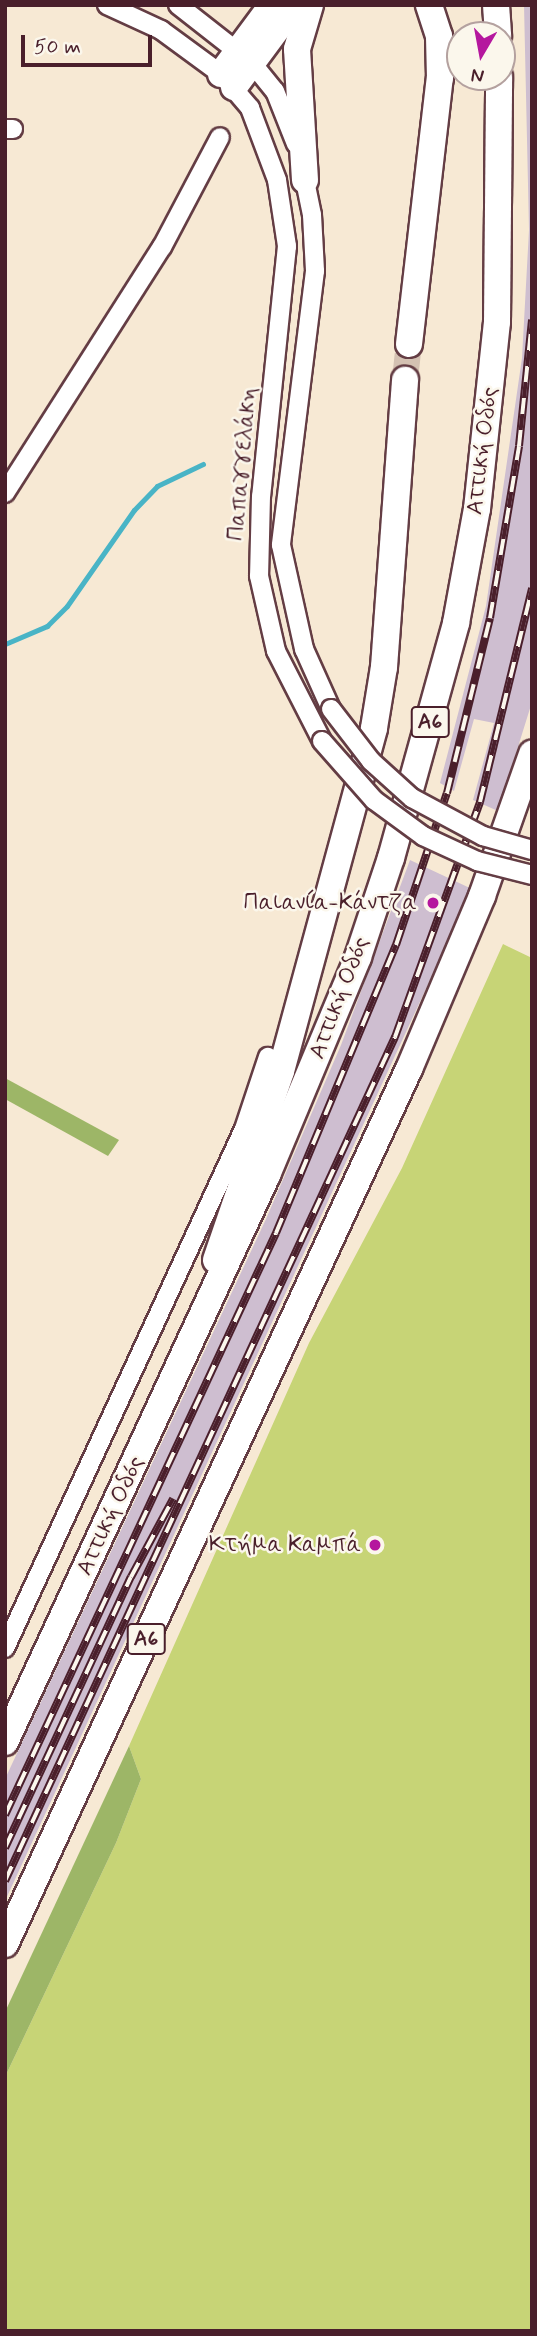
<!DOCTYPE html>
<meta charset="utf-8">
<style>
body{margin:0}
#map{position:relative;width:537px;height:2336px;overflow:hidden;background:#f7e9d4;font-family:Mynerve,sans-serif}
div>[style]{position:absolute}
.industrial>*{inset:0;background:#cebed0}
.green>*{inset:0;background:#c7d476}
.forest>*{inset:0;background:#9db667}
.stream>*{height:5px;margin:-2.5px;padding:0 2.5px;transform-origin:2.5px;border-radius:2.5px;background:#49b4c6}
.highway-tunnel>*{height:26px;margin-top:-13px;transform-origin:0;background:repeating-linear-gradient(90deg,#d4c1b2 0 26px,transparent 0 39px)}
.roads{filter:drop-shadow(2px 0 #643d44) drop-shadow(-2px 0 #643d44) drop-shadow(0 2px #643d44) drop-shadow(0 -2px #643d44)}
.minor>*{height:18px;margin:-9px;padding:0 9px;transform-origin:9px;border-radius:9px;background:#fff}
.highway>*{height:26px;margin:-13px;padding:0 13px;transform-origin:13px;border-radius:13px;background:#fff}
.rail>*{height:8px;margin-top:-4px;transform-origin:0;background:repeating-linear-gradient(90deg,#fbf7ec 0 16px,#4a1f2b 0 32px);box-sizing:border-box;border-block:2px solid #4a1f2b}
.bridges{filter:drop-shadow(2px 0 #643d44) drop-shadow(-2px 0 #643d44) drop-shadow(0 2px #643d44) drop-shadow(0 -2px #643d44)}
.minor-bridge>*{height:18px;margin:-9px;padding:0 9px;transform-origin:9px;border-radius:9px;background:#fff}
.dots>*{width:19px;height:19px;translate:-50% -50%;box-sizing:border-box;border:4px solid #fbf7ec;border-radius:50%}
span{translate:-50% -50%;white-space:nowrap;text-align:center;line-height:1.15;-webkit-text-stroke:5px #fbf7ec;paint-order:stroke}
.shield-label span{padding:2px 5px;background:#fbf7ec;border:2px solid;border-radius:5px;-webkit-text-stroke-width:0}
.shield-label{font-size:21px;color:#4a1f2b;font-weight:700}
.street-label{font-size:23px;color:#4a1f2b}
.poi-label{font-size:23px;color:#4a1f2b}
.right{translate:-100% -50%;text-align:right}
.frame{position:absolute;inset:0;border:7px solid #4a1f2b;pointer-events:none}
.north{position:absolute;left:446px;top:21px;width:70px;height:70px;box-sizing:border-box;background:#fbf7ec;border:2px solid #b4a19f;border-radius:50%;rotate:190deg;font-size:19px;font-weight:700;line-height:28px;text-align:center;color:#4a1f2b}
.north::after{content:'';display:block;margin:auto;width:24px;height:32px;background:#b5179e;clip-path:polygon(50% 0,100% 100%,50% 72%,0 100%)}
.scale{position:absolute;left:21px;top:35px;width:131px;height:32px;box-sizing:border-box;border:4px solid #4a1f2b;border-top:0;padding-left:9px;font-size:21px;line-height:24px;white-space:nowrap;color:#4a1f2b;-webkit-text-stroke:5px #fbf7ec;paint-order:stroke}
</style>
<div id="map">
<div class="industrial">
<i style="clip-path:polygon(524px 5px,532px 5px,532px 702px,498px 811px,473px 800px,494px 723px,474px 719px,454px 791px,440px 783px,486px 606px,522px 358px,529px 230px)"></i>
<i style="clip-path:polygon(410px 860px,472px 889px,5px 1901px,5px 1779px,266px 1219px,341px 1045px)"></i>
</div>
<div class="green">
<i style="clip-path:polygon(503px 944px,532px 958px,532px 2331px,5px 2331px,5px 2077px,116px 1843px,141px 1779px,129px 1746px,309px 1343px,402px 1168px)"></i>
</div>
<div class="forest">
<i style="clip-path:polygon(5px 1078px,119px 1140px,108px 1156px,5px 1099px)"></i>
<i style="clip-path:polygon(129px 1746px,141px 1779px,116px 1843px,5px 2077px,5px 2012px)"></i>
</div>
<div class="stream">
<i style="left:5px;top:644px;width:46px;rotate:-23.2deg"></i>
<i style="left:47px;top:626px;width:28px;rotate:-45deg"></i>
<i style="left:67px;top:606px;width:117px;rotate:-55.1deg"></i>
<i style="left:134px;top:510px;width:33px;rotate:-46deg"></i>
<i style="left:157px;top:486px;width:51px;rotate:-25.6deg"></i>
</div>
<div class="highway-tunnel">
<i style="left:405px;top:380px;width:36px;rotate:-84deg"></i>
</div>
<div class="roads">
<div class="minor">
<i style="left:107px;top:5px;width:60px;rotate:24.8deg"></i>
<i style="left:161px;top:30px;width:74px;rotate:36.3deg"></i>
<i style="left:221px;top:74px;width:45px;rotate:49.5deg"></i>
<i style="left:250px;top:108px;width:77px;rotate:69.4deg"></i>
<i style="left:277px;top:180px;width:67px;rotate:81.4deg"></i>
<i style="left:287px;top:246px;width:251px;rotate:95.9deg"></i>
<i style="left:261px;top:496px;width:80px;rotate:91.4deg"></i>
<i style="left:259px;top:576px;width:77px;rotate:77.2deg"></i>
<i style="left:276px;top:651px;width:101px;rotate:62.9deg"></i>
<i style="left:178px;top:5px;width:94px;rotate:38.1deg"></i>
<i style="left:252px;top:63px;width:36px;rotate:51deg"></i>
<i style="left:275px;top:91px;width:57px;rotate:68.4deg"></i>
<i style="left:5px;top:129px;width:8px"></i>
<i style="left:303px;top:171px;width:45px;rotate:78.4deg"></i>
<i style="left:312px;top:215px;width:56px;rotate:86.9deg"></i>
<i style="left:315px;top:271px;width:276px;rotate:97.1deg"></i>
<i style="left:281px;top:545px;width:107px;rotate:77.5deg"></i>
<i style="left:304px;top:649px;width:66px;rotate:65.8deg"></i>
<i style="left:5px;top:493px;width:292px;rotate:-57.5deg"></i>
<i style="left:162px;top:247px;width:124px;rotate:-62.2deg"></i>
<i style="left:5px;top:1648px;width:571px;rotate:-65.27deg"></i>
<i style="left:244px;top:1129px;width:76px;rotate:-71.6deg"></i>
</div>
<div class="highway">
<i style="left:496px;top:5px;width:30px;rotate:86deg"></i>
<i style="left:221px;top:74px;width:86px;rotate:-53.5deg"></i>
<i style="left:234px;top:87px;width:102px;rotate:-53.4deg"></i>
<i style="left:305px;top:180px;width:131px;rotate:-93.5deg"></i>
<i style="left:297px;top:49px;width:46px;rotate:-73.5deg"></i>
<i style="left:409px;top:344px;width:268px;rotate:-83.4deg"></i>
<i style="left:440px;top:78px;width:42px;rotate:-91.4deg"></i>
<i style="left:439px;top:36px;width:33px;rotate:-108deg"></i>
<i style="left:216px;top:1260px;width:200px;rotate:-71deg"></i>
<i style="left:281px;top:1071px;width:355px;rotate:-74.8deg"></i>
<i style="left:374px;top:728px;width:62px;rotate:-80.7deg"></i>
<i style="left:384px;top:667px;width:288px;rotate:-85.8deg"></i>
<i style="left:5px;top:1742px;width:625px;rotate:-65.2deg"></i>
<i style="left:267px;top:1175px;width:236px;rotate:-67.3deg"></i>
<i style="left:358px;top:957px;width:104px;rotate:-71.6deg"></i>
<i style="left:391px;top:858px;width:244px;rotate:-74.5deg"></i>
<i style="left:456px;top:623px;width:116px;rotate:-79.6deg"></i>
<i style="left:477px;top:509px;width:188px;rotate:-83.9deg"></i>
<i style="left:497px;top:322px;width:245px;rotate:-89.5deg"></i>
<i style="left:5px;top:1944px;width:964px;rotate:-65.22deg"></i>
<i style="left:409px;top:1069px;width:188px;rotate:-67.1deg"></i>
<i style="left:482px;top:896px;width:151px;rotate:-70.6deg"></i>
</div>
</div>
<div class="rail">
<i style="left:5px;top:1815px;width:642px;rotate:-65.03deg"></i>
<i style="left:276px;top:1233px;width:312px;rotate:-67.4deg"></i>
<i style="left:396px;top:945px;width:160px;rotate:-71.5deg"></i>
<i style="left:447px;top:793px;width:180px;rotate:-76.2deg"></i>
<i style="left:490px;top:618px;width:174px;rotate:-80.4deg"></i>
<i style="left:519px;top:446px;width:127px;rotate:-84.1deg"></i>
<i style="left:5px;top:1848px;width:299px;rotate:-65.1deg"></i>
<i style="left:131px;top:1577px;width:89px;rotate:-61.7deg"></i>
<i style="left:5px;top:1881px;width:930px;rotate:-65.2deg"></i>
<i style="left:395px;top:1037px;width:250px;rotate:-70.1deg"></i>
<i style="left:480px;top:802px;width:220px;rotate:-76.3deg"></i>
</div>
<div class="bridges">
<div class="minor-bridge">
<i style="left:331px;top:709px;width:66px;rotate:52.4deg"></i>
<i style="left:371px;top:761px;width:55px;rotate:42.1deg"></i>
<i style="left:412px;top:798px;width:81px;rotate:28.2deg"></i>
<i style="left:483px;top:836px;width:51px;rotate:15.9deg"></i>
<i style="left:322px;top:741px;width:79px;rotate:48.6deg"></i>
<i style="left:374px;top:800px;width:61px;rotate:36.3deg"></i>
<i style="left:423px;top:836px;width:60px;rotate:24.8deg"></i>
<i style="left:477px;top:861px;width:57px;rotate:14.3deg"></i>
</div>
</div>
<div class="dots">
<i style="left:433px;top:903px;background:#b5179e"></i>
<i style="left:375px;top:1545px;background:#b5179e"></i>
</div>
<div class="shield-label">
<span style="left:430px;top:722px">Α6</span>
<span style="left:146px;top:1639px">Α6</span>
</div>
<div class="street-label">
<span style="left:483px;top:451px;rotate:-83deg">Αττική Οδός</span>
<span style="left:243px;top:464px;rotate:-85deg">Παπαγγελάκη</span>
<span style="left:340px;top:998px;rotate:-69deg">Αττική Οδός</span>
<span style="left:111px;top:1516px;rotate:-65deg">Αττική Οδός</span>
</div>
<div class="poi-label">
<span class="right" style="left:417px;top:903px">Παιανία-Κάντζα</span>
<span class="right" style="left:361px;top:1545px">Kτήμα Καμπά</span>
</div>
<div class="frame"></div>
<div class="north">N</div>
<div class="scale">50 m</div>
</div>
